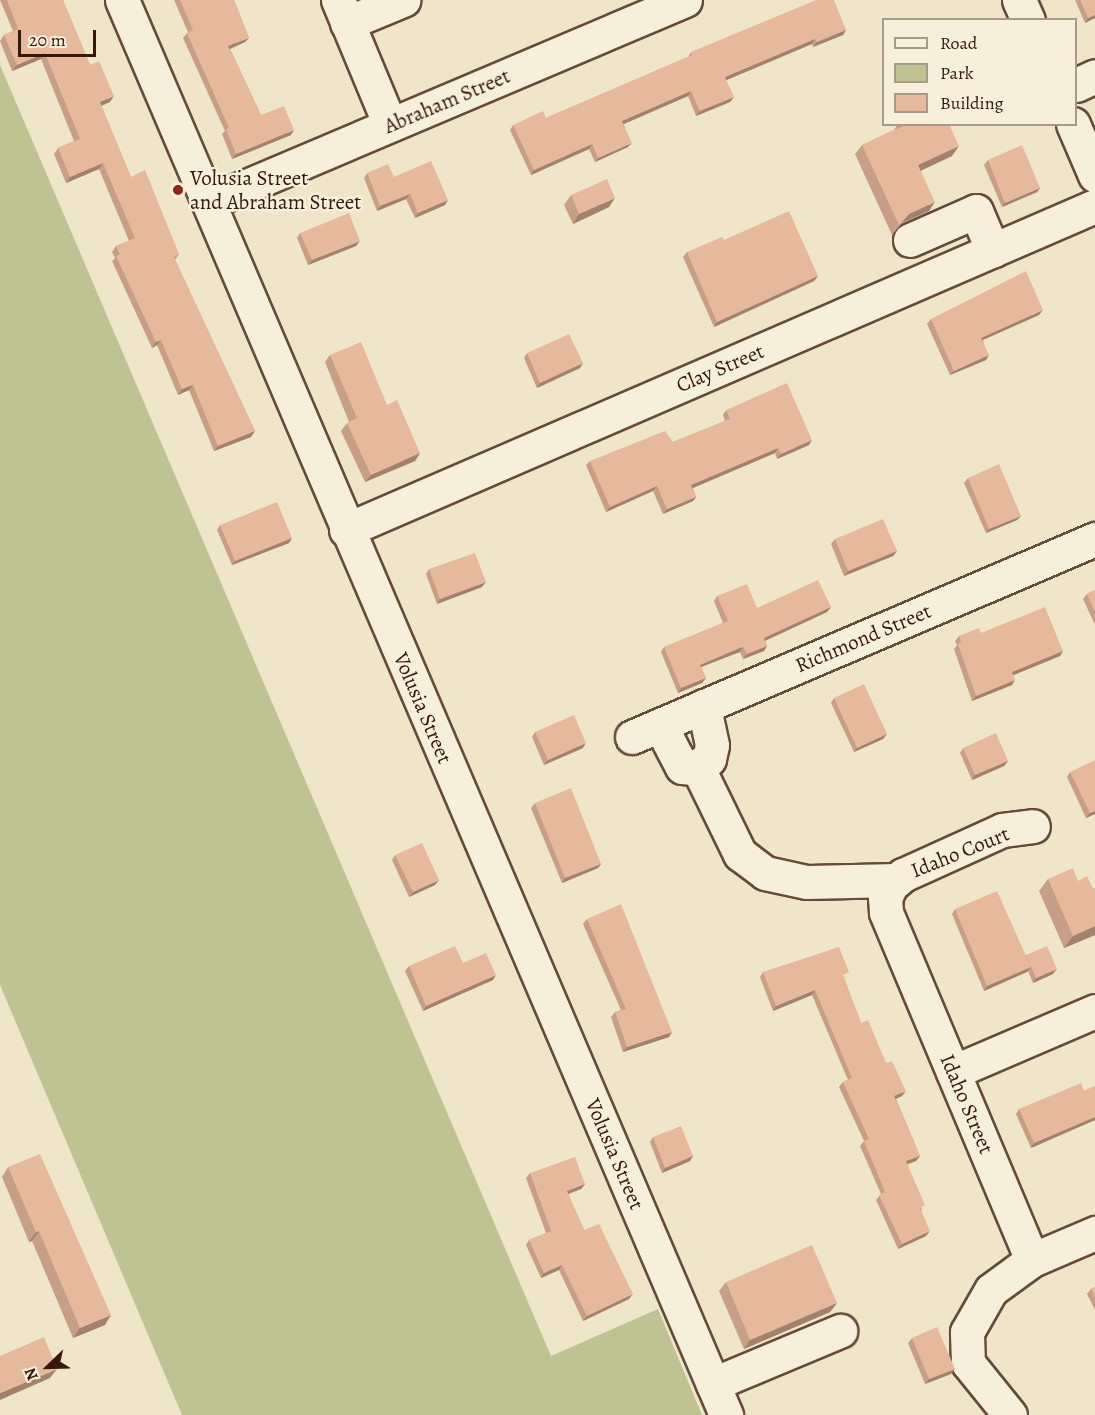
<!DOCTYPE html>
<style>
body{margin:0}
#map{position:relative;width:1095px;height:1415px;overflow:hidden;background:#efe6c9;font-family:Alegreya,serif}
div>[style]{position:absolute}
.green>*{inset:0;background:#bfc392}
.roads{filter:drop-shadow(2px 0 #654b39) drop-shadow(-2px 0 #654b39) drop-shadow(0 2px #654b39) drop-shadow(0 -2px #654b39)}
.minor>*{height:33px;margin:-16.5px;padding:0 16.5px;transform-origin:16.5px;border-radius:16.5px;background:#f5efdc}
.wall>*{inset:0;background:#c79f86}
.shaded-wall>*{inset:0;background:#a2826d}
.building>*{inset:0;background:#e7b99c}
.dots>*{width:16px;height:16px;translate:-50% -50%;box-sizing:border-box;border:3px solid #f5efdc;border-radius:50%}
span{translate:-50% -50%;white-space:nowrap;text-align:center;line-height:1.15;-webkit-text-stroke:5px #f5efdc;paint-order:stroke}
.street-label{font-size:21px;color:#371709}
.poi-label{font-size:21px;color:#371709}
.left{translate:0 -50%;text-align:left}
.legend{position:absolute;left:882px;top:18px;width:195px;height:108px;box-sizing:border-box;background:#f5efdc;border:2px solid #a99988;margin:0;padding:8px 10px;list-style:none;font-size:18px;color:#371709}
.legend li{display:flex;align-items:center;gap:12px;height:30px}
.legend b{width:30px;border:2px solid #a99988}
.north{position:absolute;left:18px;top:1337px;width:60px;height:60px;-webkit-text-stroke:4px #f5efdc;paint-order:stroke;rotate:247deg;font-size:16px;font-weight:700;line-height:24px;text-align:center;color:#371709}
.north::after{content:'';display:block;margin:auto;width:21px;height:27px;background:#371709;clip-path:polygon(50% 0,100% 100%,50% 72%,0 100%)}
.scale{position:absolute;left:18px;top:30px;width:78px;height:27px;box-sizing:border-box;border:3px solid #371709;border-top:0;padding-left:8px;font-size:18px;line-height:21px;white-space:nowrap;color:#371709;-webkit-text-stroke:4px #f5efdc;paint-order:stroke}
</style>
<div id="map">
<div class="green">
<i style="clip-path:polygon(0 65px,551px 1356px,658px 1309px,702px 1415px,182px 1415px,0 985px)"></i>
</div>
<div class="roads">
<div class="minor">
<i style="left:122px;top:0;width:1539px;rotate:66.88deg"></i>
<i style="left:338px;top:0;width:135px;rotate:67.4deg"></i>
<i style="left:1019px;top:0;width:22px;rotate:66deg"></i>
<i style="left:347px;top:23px;width:61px;rotate:-22.3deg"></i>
<i style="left:1076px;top:85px;width:21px;rotate:-25deg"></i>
<i style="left:1073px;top:124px;width:56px;rotate:66.7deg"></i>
<i style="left:209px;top:202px;width:517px;rotate:-22.99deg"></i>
<i style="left:910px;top:240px;width:72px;rotate:-23.7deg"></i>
<i style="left:976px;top:211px;width:43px;rotate:67deg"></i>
<i style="left:346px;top:530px;width:816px;rotate:-23.39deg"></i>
<i style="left:660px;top:725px;width:47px;rotate:62.4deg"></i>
<i style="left:682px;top:767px;width:11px;rotate:5deg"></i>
<i style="left:693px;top:768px;width:18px;rotate:-29deg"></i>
<i style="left:709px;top:759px;width:14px;rotate:-78deg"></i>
<i style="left:712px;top:745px;width:40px;rotate:-102deg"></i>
<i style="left:632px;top:737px;width:504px;rotate:-23.15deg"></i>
<i style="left:697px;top:766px;width:98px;rotate:64deg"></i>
<i style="left:740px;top:854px;width:31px;rotate:37deg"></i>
<i style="left:765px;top:873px;width:43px;rotate:12.1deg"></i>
<i style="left:807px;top:882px;width:90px;rotate:-1.3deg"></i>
<i style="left:953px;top:1072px;width:155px;rotate:-23.2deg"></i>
<i style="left:1032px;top:1260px;width:377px;rotate:-112.8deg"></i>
<i style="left:886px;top:912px;width:14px;rotate:-94deg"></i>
<i style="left:885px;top:898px;width:14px;rotate:-65deg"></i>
<i style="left:891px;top:885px;width:16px;rotate:-40deg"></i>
<i style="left:903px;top:875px;width:109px;rotate:-24.4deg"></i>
<i style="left:1002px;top:830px;width:31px;rotate:-7deg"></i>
<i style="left:713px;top:1384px;width:138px;rotate:-22.7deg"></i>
<i style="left:1010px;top:1415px;width:67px;rotate:-128.9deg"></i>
<i style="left:968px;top:1363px;width:31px;rotate:-92deg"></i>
<i style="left:967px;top:1332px;width:48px;rotate:-60.3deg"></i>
<i style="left:991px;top:1290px;width:51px;rotate:-36.2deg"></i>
<i style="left:1032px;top:1260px;width:69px;rotate:-23.2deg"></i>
</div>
</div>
<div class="wall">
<i style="clip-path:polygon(0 0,63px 0,90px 65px,110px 102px,101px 106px,131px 177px,179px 254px,175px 260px,255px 431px,251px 437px,214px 451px,189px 390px,178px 395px,157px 345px,152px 348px,112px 261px,115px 258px,112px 252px,116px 246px,129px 241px,99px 169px,66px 183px,54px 154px,58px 148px,74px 141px,41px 59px,12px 71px,0 41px,4px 35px,13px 31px)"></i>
<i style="clip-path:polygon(174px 0,234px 0,249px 38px,245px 42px,230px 49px,261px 115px,291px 135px,232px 159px,222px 134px,225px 131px,183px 38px,188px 32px)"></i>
<i style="clip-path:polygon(1075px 0,1095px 0,1095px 18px,1085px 23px)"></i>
<i style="clip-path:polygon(846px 30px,843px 35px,813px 47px,812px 44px,726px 80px,730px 102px,696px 116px,688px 96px,624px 124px,628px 147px,595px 162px,589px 149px,531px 175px,510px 130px,513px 125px,546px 118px,688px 57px,691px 52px)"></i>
<i style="clip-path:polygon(898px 124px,949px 124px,952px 156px,921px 170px,929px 211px,902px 223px,892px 235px,855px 154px,862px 145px,894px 130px)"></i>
<i style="clip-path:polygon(988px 160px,1040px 188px,1037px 192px,1002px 207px,984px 165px)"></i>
<i style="clip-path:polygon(367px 173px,445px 205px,415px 218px,406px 199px,377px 211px,364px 178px)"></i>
<i style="clip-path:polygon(571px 195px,609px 207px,573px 224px,564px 205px)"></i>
<i style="clip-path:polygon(300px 233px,356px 246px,308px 265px,297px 238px)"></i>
<i style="clip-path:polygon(724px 240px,818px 276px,814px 281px,714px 327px,683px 257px,687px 252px)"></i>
<i style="clip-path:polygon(1039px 315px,983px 340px,986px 360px,950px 375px,927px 324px,931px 319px)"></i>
<i style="clip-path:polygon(527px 353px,580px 368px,537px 388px,524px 358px)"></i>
<i style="clip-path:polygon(330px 355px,387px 405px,420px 453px,415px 461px,365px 482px,341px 431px,347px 423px,349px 422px,325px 362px)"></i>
<i style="clip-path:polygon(726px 410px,809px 445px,777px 459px,775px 453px,693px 488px,696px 497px,693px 501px,663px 514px,653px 491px,606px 512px,586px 465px,590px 461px,673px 442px,725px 421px,723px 415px)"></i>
<i style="clip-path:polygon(968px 478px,1021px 516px,1017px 520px,986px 533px,964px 483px)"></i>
<i style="clip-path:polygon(220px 525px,292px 538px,289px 543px,232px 565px,217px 530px)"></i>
<i style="clip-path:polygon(835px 539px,897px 551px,893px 556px,844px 576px,831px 544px)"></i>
<i style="clip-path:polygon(429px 569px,482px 587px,437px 604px,426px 574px)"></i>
<i style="clip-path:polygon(1095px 590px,1095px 625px,1083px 599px,1087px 594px)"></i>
<i style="clip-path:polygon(717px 596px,757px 608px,831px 607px,827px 612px,765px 641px,767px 646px,764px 651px,743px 659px,740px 652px,735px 653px,701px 667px,706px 678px,702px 683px,678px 693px,661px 652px,664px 647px,723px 623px,714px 601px)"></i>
<i style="clip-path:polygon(981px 633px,1063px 651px,1060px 656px,1013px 675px,1012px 685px,972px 701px,954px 649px,957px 645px,955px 641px,959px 636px)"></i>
<i style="clip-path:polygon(834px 698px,887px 734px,883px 739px,854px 752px,831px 703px)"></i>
<i style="clip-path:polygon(535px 732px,583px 748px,544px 765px,532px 737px)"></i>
<i style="clip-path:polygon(963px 748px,1008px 761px,1004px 766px,972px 780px,960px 753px)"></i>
<i style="clip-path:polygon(1070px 772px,1095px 814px,1086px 818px,1067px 777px)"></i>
<i style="clip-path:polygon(535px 803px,601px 864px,598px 868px,562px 883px,531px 808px)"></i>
<i style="clip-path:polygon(395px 855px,435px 885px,409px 897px,392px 860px)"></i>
<i style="clip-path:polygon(1048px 879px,1078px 881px,1093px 889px,1095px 888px,1095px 935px,1064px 948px,1039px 891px)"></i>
<i style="clip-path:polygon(955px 909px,1026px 955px,1053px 974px,1033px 983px,1028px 971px,984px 991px,952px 914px)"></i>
<i style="clip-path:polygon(587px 919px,669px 1037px,623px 1052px,611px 1017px,615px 1012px,621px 1010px,583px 924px)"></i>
<i style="clip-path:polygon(463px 963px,493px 980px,423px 1011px,405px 971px,409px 966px)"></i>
<i style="clip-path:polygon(763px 972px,845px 977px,844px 978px,861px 1023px,886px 1063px,902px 1096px,896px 1099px,920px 1156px,916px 1161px,907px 1164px,922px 1210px,921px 1211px,926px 1236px,898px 1249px,876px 1200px,881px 1194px,860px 1146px,864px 1141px,839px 1087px,843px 1082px,848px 1080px,812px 995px,773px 1011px,760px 977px)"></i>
<i style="clip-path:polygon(1095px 1086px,1095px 1120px,1031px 1148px,1016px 1114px,1019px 1109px,1084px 1091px)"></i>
<i style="clip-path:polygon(653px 1137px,693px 1156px,690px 1161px,662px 1173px,650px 1142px)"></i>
<i style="clip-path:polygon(8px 1167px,105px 1325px,73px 1338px,32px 1241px,29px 1242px,2px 1177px)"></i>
<i style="clip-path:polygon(530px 1173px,585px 1184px,581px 1189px,568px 1194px,584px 1230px,629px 1299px,583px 1321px,559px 1270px,541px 1278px,526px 1245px,529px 1240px,546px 1233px,526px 1178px)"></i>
<i style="clip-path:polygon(726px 1282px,837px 1303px,830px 1312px,744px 1349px,719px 1291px)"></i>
<i style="clip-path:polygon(1095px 1287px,1095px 1310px,1087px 1294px,1091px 1289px)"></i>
<i style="clip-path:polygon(912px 1338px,955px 1369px,951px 1374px,925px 1384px,908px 1343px)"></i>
</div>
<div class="shaded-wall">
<i style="clip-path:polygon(1095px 15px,1095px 18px,1085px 23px,1088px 18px)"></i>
<i style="clip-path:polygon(846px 30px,843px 35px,813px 47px,817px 42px)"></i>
<i style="clip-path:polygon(249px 38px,245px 42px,225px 51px,228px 46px)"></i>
<i style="clip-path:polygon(815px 39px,812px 44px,722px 82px,725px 77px)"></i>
<i style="clip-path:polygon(45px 53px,41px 59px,12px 71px,17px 65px)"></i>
<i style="clip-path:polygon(691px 91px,688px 96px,619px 126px,622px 121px)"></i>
<i style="clip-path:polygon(114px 96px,110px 102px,96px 108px,100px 102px)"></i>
<i style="clip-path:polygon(734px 97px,730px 102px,696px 116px,700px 111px)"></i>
<i style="clip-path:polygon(294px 130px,291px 135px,232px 159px,236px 154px)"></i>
<i style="clip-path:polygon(632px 143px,628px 147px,595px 162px,598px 158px)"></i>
<i style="clip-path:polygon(592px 144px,589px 149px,531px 175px,534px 170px)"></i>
<i style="clip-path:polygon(959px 146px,952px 156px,912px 175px,918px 165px)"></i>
<i style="clip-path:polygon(103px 163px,99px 169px,66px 183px,70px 177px)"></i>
<i style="clip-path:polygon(1040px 188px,1037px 192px,1002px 207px,1005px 203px)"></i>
<i style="clip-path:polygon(410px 194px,406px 199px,377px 211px,380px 206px)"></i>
<i style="clip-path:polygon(615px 198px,609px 207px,573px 224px,579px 214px)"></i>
<i style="clip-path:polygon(448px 200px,445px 205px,415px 218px,418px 213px)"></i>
<i style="clip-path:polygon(935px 202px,929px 211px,902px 223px,892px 235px,909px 214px)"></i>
<i style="clip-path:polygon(360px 241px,356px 246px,308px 265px,312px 260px)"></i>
<i style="clip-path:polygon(818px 276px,814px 281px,714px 327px,717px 322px)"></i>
<i style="clip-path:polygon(1043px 310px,1039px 315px,978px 342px,981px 338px)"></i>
<i style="clip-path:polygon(161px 340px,157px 345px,152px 348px,156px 342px)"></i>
<i style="clip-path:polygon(989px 355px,986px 360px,950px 375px,954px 371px)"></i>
<i style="clip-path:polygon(583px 363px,580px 368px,537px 388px,540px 383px)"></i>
<i style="clip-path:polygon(193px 385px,189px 390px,178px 395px,182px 389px)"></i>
<i style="clip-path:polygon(255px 431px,251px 437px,214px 451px,218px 446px)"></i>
<i style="clip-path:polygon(812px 440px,809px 445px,777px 459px,781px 454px)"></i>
<i style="clip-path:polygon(778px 448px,775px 453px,688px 490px,691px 485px)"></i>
<i style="clip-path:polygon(420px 453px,415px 461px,365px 482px,371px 475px)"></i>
<i style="clip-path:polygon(657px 486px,653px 491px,606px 512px,610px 507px)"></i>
<i style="clip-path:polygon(696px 497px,693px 501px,663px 514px,667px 509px)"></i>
<i style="clip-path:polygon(1021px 516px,1017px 520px,986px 533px,989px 529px)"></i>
<i style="clip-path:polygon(292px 538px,289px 543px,232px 565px,235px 561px)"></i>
<i style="clip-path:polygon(897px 551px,893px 556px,844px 576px,848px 571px)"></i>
<i style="clip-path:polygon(486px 582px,482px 587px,437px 604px,440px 599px)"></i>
<i style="clip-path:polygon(831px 607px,827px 612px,760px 643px,764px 638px)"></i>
<i style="clip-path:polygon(767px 646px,764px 651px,743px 659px,747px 654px)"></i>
<i style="clip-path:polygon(743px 647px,740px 652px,696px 669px,700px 665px)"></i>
<i style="clip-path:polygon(1063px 651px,1060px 656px,1009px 677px,1012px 672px)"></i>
<i style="clip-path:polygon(706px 678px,702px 683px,678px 693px,681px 688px)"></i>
<i style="clip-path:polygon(1015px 680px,1012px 685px,972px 701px,976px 696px)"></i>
<i style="clip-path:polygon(887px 734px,883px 739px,854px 752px,857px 748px)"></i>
<i style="clip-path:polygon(586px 743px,583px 748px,544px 765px,548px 760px)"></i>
<i style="clip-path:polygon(1008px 761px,1004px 766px,972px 780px,975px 775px)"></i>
<i style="clip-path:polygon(1095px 811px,1095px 814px,1086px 818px,1090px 813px)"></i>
<i style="clip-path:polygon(601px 864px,598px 868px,562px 883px,565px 878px)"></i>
<i style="clip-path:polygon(439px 880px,435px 885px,409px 897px,413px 892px)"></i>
<i style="clip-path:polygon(1095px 926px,1095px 935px,1064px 948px,1073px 936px)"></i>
<i style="clip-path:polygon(1031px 967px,1027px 972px,984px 991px,987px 986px)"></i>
<i style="clip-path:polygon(1057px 969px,1053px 974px,1033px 983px,1036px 978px)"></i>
<i style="clip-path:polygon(496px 975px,493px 980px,423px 1011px,426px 1006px)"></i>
<i style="clip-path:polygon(815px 990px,812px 995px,773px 1011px,776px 1006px)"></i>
<i style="clip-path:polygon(672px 1032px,669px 1037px,623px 1052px,627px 1047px)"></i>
<i style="clip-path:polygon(906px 1091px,902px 1096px,891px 1101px,894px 1096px)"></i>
<i style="clip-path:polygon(1095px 1117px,1095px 1120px,1031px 1148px,1034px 1143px)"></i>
<i style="clip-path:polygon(693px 1156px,690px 1161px,662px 1173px,665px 1168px)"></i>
<i style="clip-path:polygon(920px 1156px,916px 1161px,903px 1166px,906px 1161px)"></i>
<i style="clip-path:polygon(585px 1184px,581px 1189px,563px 1196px,567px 1191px)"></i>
<i style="clip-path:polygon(39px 1231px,32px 1241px,29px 1242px,36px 1232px)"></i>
<i style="clip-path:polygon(930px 1231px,926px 1236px,898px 1249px,902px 1244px)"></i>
<i style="clip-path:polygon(562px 1265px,559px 1270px,541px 1278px,544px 1273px)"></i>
<i style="clip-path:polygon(633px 1294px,629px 1299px,583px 1321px,587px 1316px)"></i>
<i style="clip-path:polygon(837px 1303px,830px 1312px,744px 1349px,750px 1340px)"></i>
<i style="clip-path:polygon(111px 1315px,105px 1325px,73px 1338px,80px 1328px)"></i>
<i style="clip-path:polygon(57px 1369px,50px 1378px,0 1400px,0 1393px)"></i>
<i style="clip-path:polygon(955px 1369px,951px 1374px,925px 1384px,929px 1379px)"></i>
</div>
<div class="building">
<i style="clip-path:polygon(7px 0,63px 0,90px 65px,99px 61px,114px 96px,100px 102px,131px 177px,145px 170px,179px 254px,174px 257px,255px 431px,218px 446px,193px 385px,182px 389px,161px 340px,156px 342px,116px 256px,120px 254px,116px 246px,135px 238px,103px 163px,70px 177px,58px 148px,80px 139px,45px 53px,17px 65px,4px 35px,18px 29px)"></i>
<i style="clip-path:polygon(180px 0,234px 0,249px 38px,228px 46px,261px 115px,284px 106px,294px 130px,236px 154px,226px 129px,229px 128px,187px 33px,193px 30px)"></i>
<i style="clip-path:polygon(816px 0,834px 0,846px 30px,817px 42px,815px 39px,725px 77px,734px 97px,700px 111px,691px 91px,622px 121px,632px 143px,598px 158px,592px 144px,534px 170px,513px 125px,543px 111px,546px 118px,692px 55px,691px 52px)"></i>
<i style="clip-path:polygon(1080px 0,1095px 0,1095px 15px,1088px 18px)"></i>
<i style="clip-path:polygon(903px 124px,949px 124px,959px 146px,918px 165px,935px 202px,909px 214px,899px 225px,862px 145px,903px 126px)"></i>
<i style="clip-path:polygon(1022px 145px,1040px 188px,1005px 203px,988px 160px)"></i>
<i style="clip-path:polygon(431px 161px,448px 200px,418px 213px,410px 194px,380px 206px,367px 173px,388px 164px,394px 177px)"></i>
<i style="clip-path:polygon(607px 179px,615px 198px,579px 214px,571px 195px)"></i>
<i style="clip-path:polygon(789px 211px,818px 276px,717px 322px,687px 252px,722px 237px,724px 240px)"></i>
<i style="clip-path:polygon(349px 213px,360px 241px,312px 260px,300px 233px)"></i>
<i style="clip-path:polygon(1026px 271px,1043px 310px,981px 338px,989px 355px,954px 371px,931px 319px)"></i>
<i style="clip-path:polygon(569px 334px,583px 363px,540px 383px,527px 353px)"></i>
<i style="clip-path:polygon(361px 342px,387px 405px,397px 400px,420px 453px,371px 475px,347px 423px,357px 418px,330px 355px)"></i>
<i style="clip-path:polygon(787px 383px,812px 440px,781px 454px,778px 448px,691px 485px,696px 497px,667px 509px,657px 486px,610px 507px,590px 461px,665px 431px,673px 442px,730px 419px,726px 410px)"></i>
<i style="clip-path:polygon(999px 464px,1021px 516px,989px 529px,968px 478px)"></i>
<i style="clip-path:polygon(277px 502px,292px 538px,235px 561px,220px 525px)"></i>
<i style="clip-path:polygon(883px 519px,897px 551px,848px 571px,835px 539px)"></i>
<i style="clip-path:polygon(475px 553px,486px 582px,440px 599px,429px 569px)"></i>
<i style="clip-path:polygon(818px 580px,831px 607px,764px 638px,767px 646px,747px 654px,743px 647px,739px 648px,700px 665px,706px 678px,681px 688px,664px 647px,728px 621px,717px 596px,747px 584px,757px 608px)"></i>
<i style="clip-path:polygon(1095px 590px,1095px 612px,1087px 594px)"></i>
<i style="clip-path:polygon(1045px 607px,1063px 651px,1012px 672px,1015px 680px,976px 696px,958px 644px,961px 642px,959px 636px,979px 628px,981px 633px)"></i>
<i style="clip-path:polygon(864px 684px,887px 734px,857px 748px,834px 698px)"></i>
<i style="clip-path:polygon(574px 715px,586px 743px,548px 760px,535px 732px)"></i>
<i style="clip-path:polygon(996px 733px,1008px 761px,975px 775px,963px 748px)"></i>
<i style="clip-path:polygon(1095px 760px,1095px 811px,1090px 813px,1070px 772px)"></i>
<i style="clip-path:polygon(571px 788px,601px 864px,565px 878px,535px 803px)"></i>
<i style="clip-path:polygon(422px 843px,439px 880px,413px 892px,395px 855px)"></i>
<i style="clip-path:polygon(1073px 868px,1078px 881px,1087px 876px,1093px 889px,1095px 888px,1095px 926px,1073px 936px,1048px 879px)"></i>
<i style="clip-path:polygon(997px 891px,1031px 967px,987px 986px,955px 909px)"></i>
<i style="clip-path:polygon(621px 904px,672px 1032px,627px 1047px,615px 1012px,626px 1009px,587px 919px)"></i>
<i style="clip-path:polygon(455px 946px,463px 963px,486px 953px,496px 975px,426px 1006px,409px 966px)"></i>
<i style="clip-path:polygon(1047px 946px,1057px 969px,1036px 978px,1026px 955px)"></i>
<i style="clip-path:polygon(839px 947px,849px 972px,843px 975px,861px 1023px,868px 1020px,886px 1063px,892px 1061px,906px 1091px,894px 1096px,920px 1156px,906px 1161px,925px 1205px,920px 1208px,930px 1231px,902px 1244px,879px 1195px,885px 1192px,864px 1141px,869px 1139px,843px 1082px,852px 1078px,815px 990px,776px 1006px,763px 972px)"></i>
<i style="clip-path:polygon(1081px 1083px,1084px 1091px,1095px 1086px,1095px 1117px,1034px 1143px,1019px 1109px)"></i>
<i style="clip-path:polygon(681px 1126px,693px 1156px,665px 1168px,653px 1137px)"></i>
<i style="clip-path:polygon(40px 1154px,111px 1315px,80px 1328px,39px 1231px,36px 1232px,8px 1167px)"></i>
<i style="clip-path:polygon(575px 1157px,585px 1184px,567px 1191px,584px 1230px,599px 1224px,633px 1294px,587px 1316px,562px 1265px,544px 1273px,529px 1240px,551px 1231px,530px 1173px)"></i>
<i style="clip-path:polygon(812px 1245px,837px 1303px,750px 1340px,726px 1282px)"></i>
<i style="clip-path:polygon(1095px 1287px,1095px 1298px,1091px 1289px)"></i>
<i style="clip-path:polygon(937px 1327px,955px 1369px,929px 1379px,912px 1338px)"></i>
<i style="clip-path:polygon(44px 1337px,57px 1369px,0 1393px,0 1356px)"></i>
</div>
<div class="dots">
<i style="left:178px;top:190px;background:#8f2418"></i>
</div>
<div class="street-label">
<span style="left:447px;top:101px;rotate:-23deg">Abraham Street</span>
<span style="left:720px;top:368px;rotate:-23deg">Clay Street</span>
<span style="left:863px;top:638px;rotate:-23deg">Richmond Street</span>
<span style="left:423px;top:708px;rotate:67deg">Volusia Street</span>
<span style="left:960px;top:852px;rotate:-22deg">Idaho Court</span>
<span style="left:967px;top:1104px;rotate:67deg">Idaho Street</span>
<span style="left:615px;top:1154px;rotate:67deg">Volusia Street</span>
</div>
<div class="poi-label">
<span class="left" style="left:190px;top:190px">Volusia Street<br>and Abraham Street</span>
</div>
<ul class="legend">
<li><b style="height:8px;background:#f5efdc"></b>Road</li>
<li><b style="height:16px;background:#bfc392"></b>Park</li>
<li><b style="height:16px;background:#e7b99c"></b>Building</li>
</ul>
<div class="north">N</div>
<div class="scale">20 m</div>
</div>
